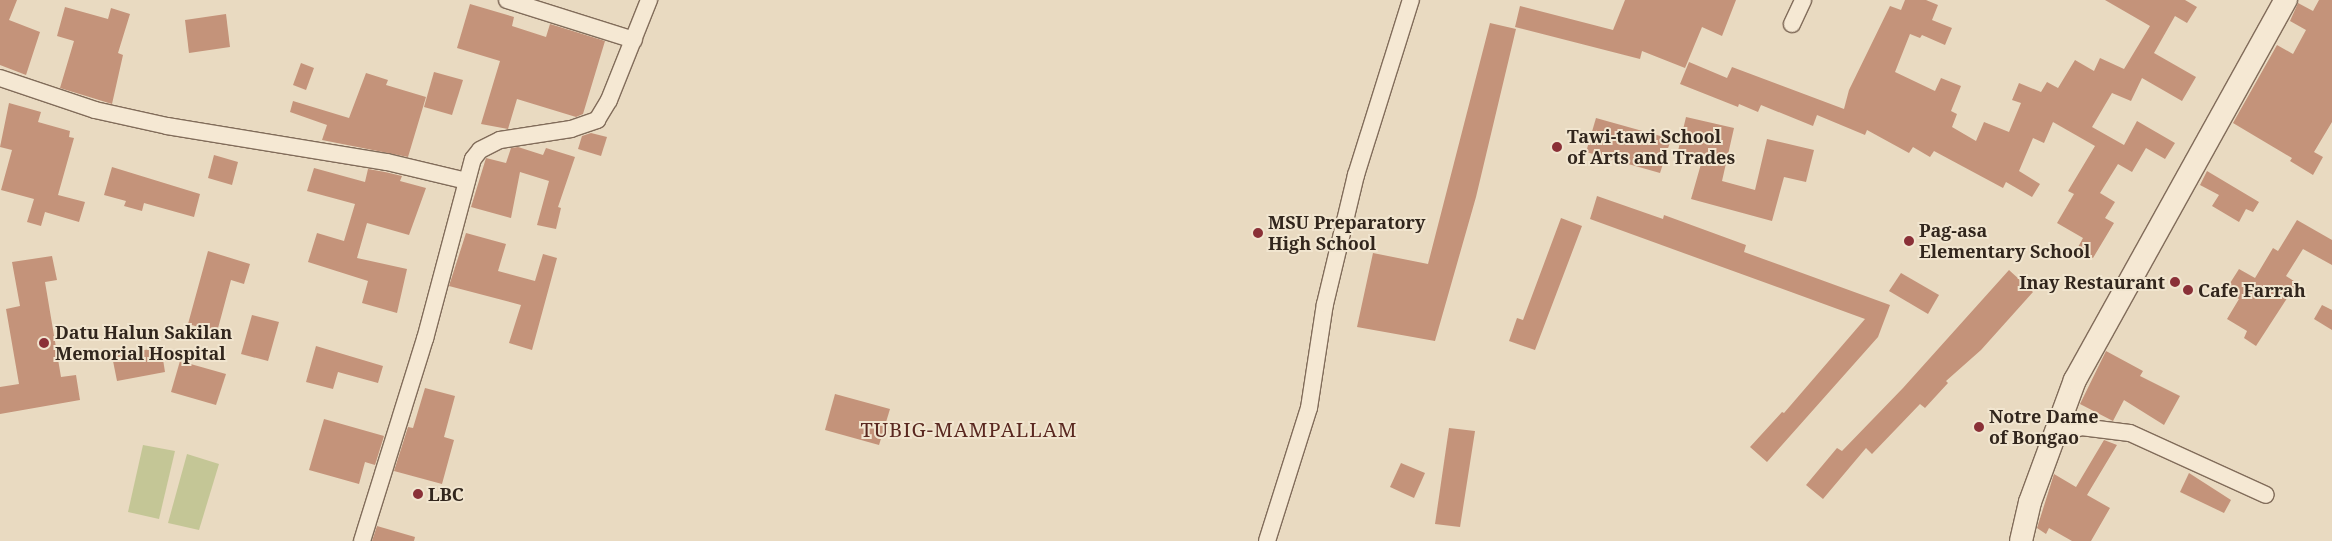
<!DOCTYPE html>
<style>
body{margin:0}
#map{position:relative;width:2332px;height:541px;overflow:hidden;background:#e9dac1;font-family:"Noto Serif",serif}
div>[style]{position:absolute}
.green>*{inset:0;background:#c4c696}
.building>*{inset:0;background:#c4937a}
.roads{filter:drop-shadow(1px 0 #816c5a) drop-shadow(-1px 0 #816c5a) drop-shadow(0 1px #816c5a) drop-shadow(0 -1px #816c5a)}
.minor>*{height:16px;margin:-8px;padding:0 8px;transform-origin:8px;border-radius:8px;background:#f5e8d3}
.secondary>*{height:22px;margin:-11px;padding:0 11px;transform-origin:11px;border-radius:11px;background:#f5e8d3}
.dots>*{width:14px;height:14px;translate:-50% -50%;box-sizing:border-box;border:2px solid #f1e5cf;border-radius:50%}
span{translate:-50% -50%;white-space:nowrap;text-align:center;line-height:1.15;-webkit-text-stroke:4px #f1e5cf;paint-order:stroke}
.poi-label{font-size:18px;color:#32261d;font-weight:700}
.left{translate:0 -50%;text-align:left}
.right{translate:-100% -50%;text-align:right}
.quarter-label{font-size:20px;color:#5a2820;letter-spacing:1px}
</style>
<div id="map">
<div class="green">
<i style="clip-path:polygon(143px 445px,175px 451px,159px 519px,128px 512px)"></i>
<i style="clip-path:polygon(187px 454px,219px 464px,199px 530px,168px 523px)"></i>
</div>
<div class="building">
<i style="clip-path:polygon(0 0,17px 0,9px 20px,40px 32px,26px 75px,0 65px)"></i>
<i style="clip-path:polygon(1625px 0,1736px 0,1722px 36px,1702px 27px,1685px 68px,1642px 51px,1640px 59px,1515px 27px,1520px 6px,1613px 30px)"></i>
<i style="clip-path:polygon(1905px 0,1926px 0,1938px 5px,1932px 20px,1952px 28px,1945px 45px,1922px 35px,1920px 38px,1910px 34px,1895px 72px,1935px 91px,1941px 78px,1961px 86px,1951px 111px,1957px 114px,1952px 127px,1976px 141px,1984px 122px,2009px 132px,2021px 103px,2012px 100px,2019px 83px,2041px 92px,2047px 82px,2058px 88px,2075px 60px,2094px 71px,2100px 58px,2124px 69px,2150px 26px,2105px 0,2185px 0,2197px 7px,2187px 23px,2175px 16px,2154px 53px,2196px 77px,2182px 101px,2142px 78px,2131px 101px,2112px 93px,2092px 127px,2124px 145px,2137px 121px,2175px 143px,2165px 159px,2146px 148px,2132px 172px,2118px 164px,2100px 193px,2115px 202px,2105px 218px,2114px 223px,2093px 258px,2077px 249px,2083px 238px,2057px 223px,2074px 194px,2068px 191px,2095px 146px,2053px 122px,2044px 143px,2033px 138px,2019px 171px,2040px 184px,2032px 197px,2006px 182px,2003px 188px,1934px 151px,1930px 157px,1913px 147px,1909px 153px,1867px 130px,1865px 135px,1817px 115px,1813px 126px,1761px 105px,1758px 112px,1739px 104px,1738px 107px,1680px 84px,1689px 62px,1727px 78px,1732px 67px,1844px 109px,1849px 90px,1890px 6px,1901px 10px)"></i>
<i style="clip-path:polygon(2319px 0,2332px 0,2332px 122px,2314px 152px,2323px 157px,2313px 175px,2290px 161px,2292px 158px,2233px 123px,2277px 45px,2293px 54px,2306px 30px,2290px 21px,2298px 3px,2313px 11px)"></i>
<i style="clip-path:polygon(470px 4px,514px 17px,512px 26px,546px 37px,550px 24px,605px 41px,583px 114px,576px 117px,517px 99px,508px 129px,481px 124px,500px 61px,457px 48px)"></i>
<i style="clip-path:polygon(65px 7px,108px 19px,111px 8px,130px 14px,118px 53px,123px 55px,112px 104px,60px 88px,74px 41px,57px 36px)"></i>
<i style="clip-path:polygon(226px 14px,230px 47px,189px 53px,185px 20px)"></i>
<i style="clip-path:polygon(1490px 23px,1516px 29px,1476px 197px,1435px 341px,1357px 327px,1373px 253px,1428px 264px)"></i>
<i style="clip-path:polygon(301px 63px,314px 68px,306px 90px,293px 85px)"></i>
<i style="clip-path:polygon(434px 72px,463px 80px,452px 115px,424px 107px)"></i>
<i style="clip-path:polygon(366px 73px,388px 80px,386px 85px,426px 97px,408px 157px,322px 140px,327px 125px,290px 112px,293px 101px,349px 118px)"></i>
<i style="clip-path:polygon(9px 103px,41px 112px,38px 122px,70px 131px,69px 137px,74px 138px,58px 195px,85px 202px,79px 222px,45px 212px,41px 226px,27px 222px,34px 199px,1px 190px,12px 150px,0 147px)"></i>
<i style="clip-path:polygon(1686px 117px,1734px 128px,1722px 181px,1755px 190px,1767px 139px,1814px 150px,1806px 182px,1784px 177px,1772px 221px,1691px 199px,1703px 157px,1678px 151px)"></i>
<i style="clip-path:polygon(1596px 118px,1671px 139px,1660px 173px,1586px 152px)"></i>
<i style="clip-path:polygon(591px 133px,607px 137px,601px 156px,578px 149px,582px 136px)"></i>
<i style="clip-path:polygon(518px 147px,543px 155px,546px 148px,575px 157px,558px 207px,561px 208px,556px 229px,537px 225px,549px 181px,520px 172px,511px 218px,471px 207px,486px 158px,506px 163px,511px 148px)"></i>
<i style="clip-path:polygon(214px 155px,238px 162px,232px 185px,208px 178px)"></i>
<i style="clip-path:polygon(112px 167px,200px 194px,194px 217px,144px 203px,142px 211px,124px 206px,126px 201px,104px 195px)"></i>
<i style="clip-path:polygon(314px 168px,365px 182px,368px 169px,385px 172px,402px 176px,400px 181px,426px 188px,409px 235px,367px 223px,357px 258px,407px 269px,397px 313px,362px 303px,368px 281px,308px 262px,317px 233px,344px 241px,355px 204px,307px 191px)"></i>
<i style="clip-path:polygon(2207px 171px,2259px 202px,2253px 212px,2246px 209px,2239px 222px,2212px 206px,2219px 195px,2200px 185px)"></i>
<i style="clip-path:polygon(1597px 196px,1663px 219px,1664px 215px,1746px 245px,1744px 252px,1890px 305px,1878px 337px,1767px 462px,1750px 447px,1782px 412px,1784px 413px,1865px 319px,1590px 219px)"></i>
<i style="clip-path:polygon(1561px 218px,1582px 226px,1535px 350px,1509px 341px,1517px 318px,1523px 320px)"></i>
<i style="clip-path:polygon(2297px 220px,2332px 240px,2332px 265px,2303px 249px,2286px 276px,2297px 283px,2256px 346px,2244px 338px,2247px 331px,2227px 319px,2239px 299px,2225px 291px,2239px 269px,2255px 278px,2273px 248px,2278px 251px)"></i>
<i style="clip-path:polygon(466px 233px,506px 244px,498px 271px,535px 281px,543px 254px,557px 258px,532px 350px,509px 343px,521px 305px,449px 286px)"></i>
<i style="clip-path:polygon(208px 251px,250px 264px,244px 284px,231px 280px,217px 332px,188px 324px)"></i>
<i style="clip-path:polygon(52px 256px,57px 280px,45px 282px,61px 377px,76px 375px,80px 400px,0 414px,0 387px,19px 384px,6px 309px,20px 306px,12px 262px)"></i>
<i style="clip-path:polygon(2009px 270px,2033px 292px,1981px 350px,1946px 381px,1948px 383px,1925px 408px,1920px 404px,1872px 454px,1866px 448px,1823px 499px,1806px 485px,1837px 448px,1842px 451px,1903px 388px)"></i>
<i style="clip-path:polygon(1901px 273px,1939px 295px,1928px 314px,1889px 291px)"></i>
<i style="clip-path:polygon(2322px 305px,2332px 310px,2332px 330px,2314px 319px)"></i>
<i style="clip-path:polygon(252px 315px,279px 322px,268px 361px,241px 354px)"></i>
<i style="clip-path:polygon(316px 346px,383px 366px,378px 383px,338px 372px,333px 389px,306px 382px)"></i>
<i style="clip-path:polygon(161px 347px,165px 372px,117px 381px,112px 356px)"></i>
<i style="clip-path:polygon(2106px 351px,2143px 371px,2140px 376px,2180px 396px,2164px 425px,2124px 400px,2113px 421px,2080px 404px)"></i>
<i style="clip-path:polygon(180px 361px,226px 374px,216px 405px,171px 392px)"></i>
<i style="clip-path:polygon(425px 388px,455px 396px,444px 437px,454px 440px,442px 484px,394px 471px,408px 427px,413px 428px)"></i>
<i style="clip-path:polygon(835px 394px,890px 409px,879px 445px,825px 430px)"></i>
<i style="clip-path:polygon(324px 419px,384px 436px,375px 465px,365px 462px,359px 484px,309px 470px)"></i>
<i style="clip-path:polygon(1449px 428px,1475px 431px,1460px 527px,1435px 524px)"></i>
<i style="clip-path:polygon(2104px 440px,2117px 445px,2087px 495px,2110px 508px,2091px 541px,2072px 541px,2049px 528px,2046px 534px,2037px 528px,2054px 474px,2076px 487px)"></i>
<i style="clip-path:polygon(1401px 463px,1425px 473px,1414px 498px,1390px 487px)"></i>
<i style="clip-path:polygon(2189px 473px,2231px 500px,2224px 513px,2180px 492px)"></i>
<i style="clip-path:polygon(377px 526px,415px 537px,414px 541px,372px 541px)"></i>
</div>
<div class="roads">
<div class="minor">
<i style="left:507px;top:0;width:133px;rotate:17.5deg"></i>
<i style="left:1792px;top:24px;width:26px;rotate:-65deg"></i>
<i style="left:0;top:78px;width:100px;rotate:18.6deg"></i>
<i style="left:95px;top:110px;width:74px;rotate:12.5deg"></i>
<i style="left:167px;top:126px;width:223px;rotate:9.3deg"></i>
<i style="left:387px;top:162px;width:82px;rotate:13.4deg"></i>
<i style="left:2054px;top:437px;width:29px;rotate:-20deg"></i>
<i style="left:2081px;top:427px;width:49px;rotate:7deg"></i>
<i style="left:2130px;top:433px;width:149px;rotate:24.5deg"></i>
<i style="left:362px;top:541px;width:212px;rotate:-72.7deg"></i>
<i style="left:425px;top:339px;width:186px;rotate:-75.1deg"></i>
<i style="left:473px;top:159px;width:11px;rotate:-52deg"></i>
<i style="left:480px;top:150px;width:22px;rotate:-27deg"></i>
<i style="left:500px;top:140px;width:72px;rotate:-8.8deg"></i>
<i style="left:571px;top:129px;width:28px;rotate:-19deg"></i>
<i style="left:597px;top:120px;width:23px;rotate:-59deg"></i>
<i style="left:609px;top:100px;width:108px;rotate:-68.2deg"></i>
<i style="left:1267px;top:541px;width:139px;rotate:-72.5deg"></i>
<i style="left:1309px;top:408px;width:105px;rotate:-81.3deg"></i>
<i style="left:1325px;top:304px;width:133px;rotate:-76.5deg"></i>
<i style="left:1356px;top:175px;width:183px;rotate:-72.6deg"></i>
</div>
<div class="secondary">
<i style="left:2021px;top:541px;width:40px;rotate:-77deg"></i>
<i style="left:2030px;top:502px;width:130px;rotate:-69.8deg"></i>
<i style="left:2075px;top:380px;width:435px;rotate:-61deg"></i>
</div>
</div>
<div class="dots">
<i style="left:1557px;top:147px;background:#8a3037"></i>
<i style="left:1258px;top:233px;background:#8a3037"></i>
<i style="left:1909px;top:241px;background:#8a3037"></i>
<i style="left:2175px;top:282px;background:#8a3037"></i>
<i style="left:2188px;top:290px;background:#8a3037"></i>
<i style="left:44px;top:343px;background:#8a3037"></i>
<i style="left:1979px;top:427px;background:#8a3037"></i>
<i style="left:418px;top:494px;background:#8a3037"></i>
</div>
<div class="poi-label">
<span class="left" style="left:1567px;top:147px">Tawi-tawi School<br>of Arts and Trades</span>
<span class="left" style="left:1268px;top:233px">MSU Preparatory<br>High School</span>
<span class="left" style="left:1919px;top:241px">Pag-asa<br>Elementary School</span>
<span class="right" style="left:2165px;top:282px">Inay Restaurant</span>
<span class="left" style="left:2198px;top:290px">Cafe Farrah</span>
<span class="left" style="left:55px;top:343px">Datu Halun Sakilan<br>Memorial Hospital</span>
<span class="left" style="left:1989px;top:427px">Notre Dame<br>of Bongao</span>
<span class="left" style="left:428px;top:494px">LBC</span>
</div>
<div class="quarter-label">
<span style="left:969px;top:429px">TUBIG-MAMPALLAM</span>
</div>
</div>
